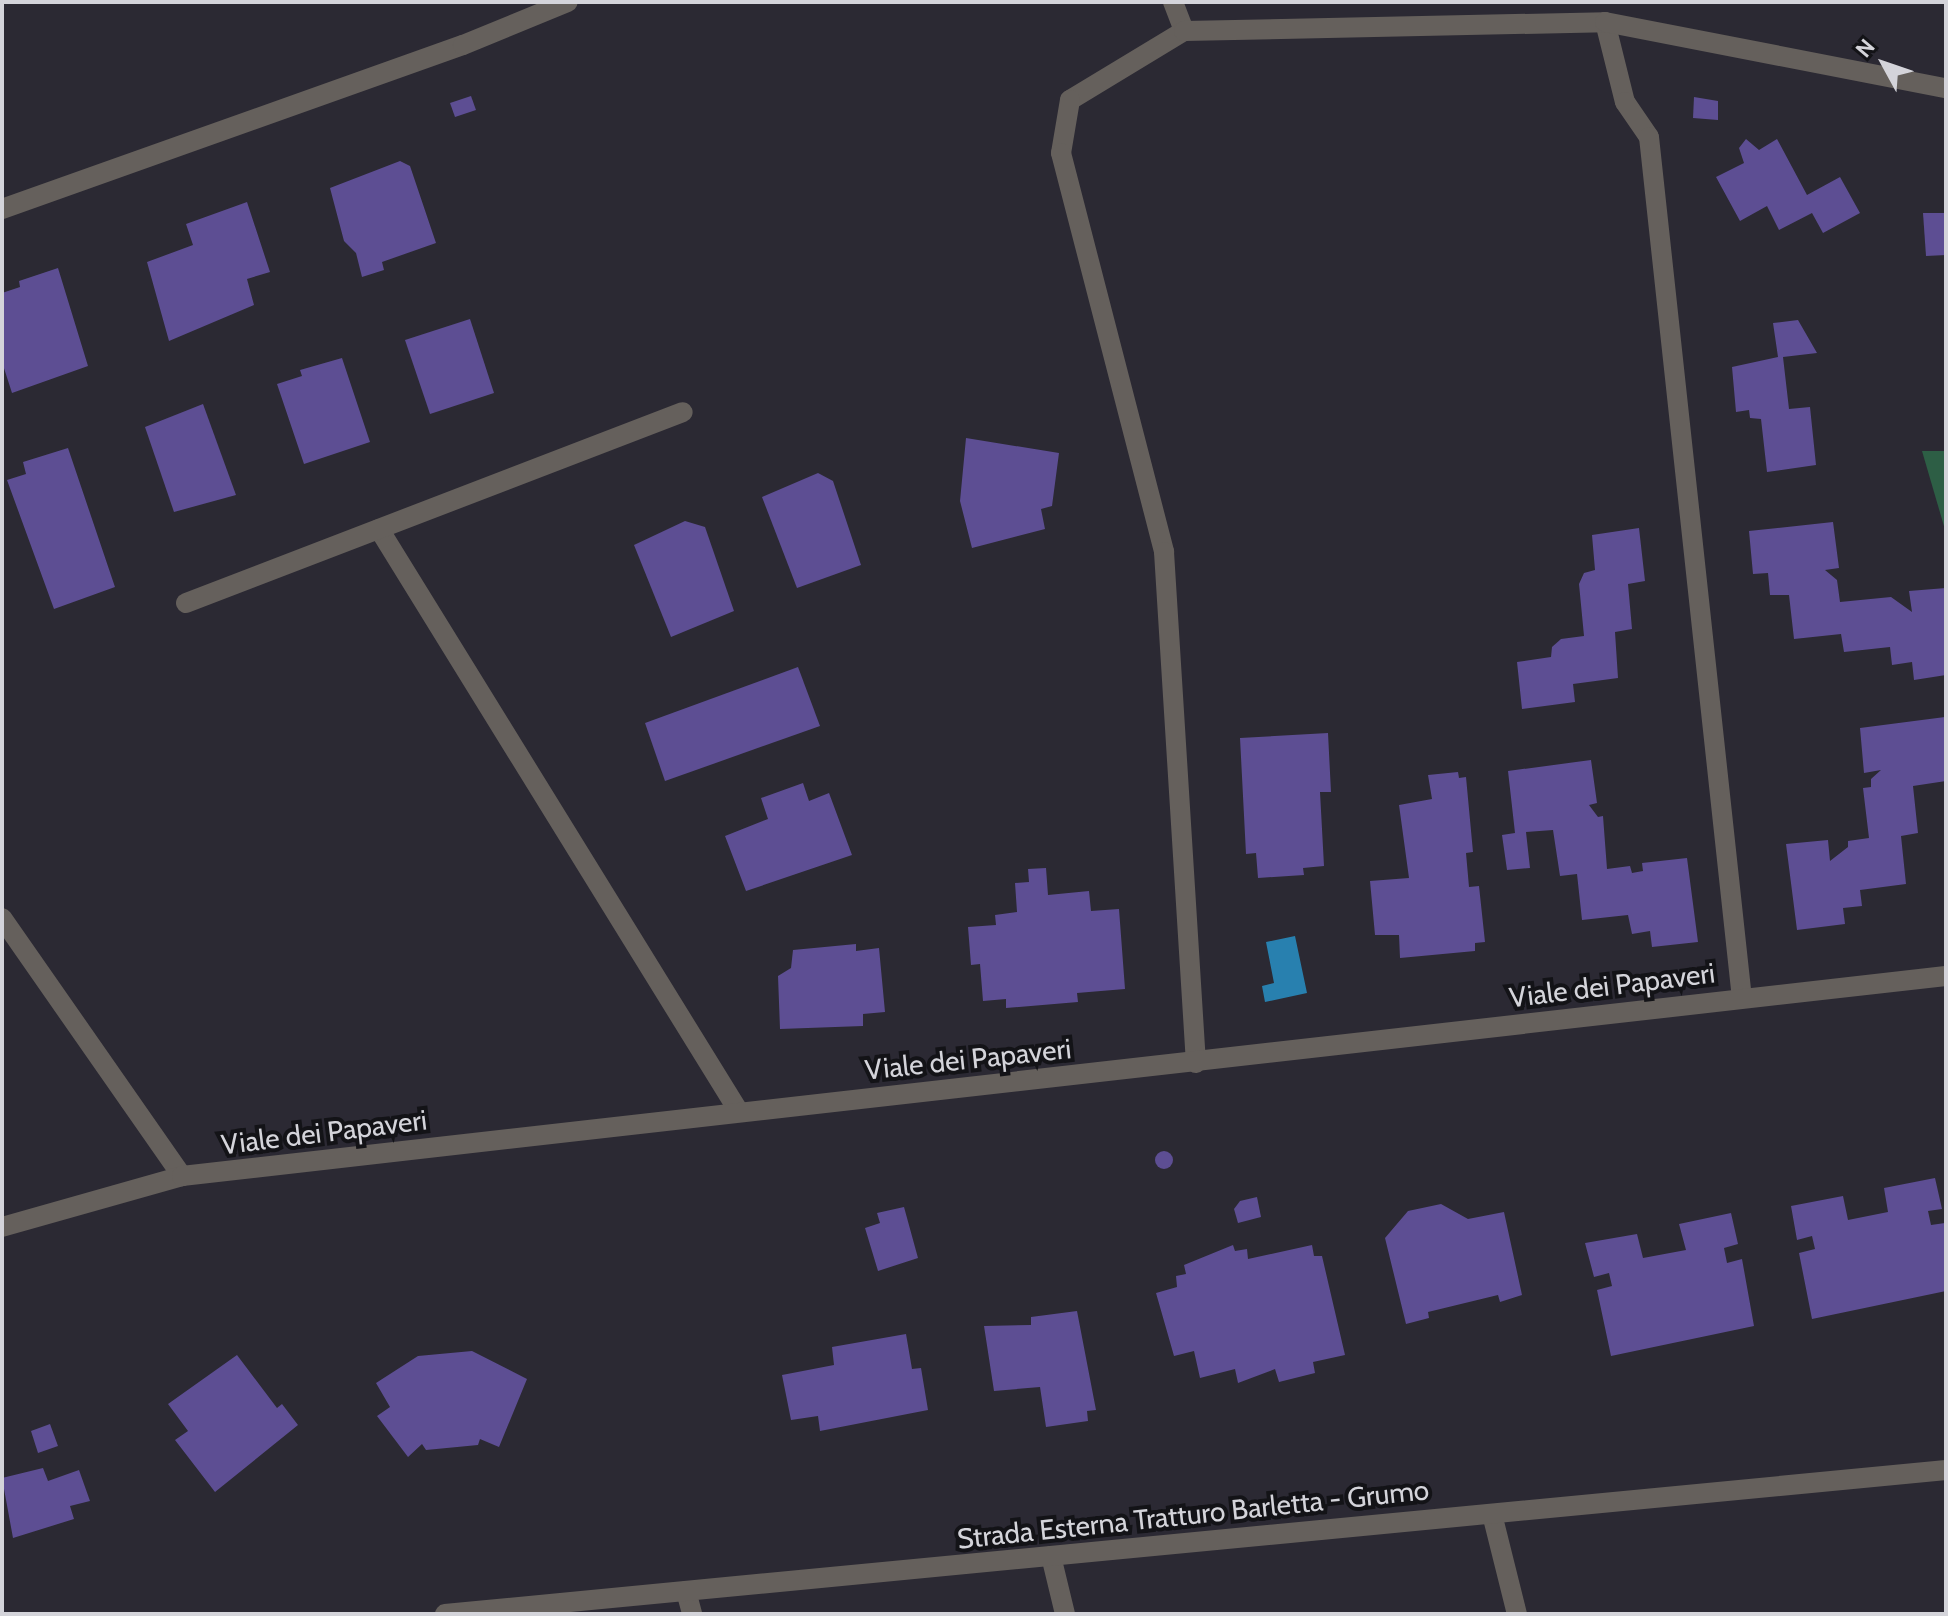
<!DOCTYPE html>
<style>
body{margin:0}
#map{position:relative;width:1948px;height:1616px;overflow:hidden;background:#2b2933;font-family:Cabin,sans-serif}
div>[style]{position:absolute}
.green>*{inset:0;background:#2d5e45}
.water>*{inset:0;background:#2880af}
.building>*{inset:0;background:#5d4e93}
.round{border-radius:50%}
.minor>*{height:20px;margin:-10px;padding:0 10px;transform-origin:10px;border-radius:10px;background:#65605c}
span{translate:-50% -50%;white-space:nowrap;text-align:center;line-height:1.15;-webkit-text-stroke:8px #131317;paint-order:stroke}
.street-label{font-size:28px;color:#d4d4da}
.frame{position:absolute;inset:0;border:4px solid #d4d4da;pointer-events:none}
.north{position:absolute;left:1844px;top:24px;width:80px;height:80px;-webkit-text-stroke:6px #131317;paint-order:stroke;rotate:310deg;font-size:22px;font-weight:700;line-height:32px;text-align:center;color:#d4d4da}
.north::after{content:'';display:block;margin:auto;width:28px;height:36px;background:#d4d4da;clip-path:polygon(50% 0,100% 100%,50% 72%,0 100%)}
</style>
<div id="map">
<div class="green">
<i style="clip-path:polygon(1922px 451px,1946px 451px,1946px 533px)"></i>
</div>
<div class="water">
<i style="clip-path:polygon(1295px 936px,1307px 993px,1265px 1002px,1262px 986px,1274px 983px,1266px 942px)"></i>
</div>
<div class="building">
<i style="clip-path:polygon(471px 96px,476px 110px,455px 117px,450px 103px)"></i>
<i style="clip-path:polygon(1694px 97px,1718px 101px,1718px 120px,1693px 118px)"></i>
<i style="clip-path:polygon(1746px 139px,1759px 150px,1777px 139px,1807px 195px,1840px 177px,1860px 213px,1823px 233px,1812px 213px,1779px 230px,1767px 206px,1740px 221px,1716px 177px,1744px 163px,1739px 148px)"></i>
<i style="clip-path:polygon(400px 161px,410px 166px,436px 243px,382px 262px,384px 270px,362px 277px,356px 253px,344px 241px,330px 188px)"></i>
<i style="clip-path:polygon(247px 202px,270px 272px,247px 279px,254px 305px,169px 341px,147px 262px,193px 245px,186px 224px)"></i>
<i style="clip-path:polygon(1923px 213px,1946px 213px,1946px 255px,1926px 256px)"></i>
<i style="clip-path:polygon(58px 268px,88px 366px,12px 393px,2px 362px,2px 293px,20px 287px,19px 281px)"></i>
<i style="clip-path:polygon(470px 319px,494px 393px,430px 414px,405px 340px)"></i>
<i style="clip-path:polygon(1798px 320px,1817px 353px,1783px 357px,1789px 409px,1810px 407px,1816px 465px,1767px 472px,1761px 419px,1750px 418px,1749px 410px,1736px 412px,1732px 367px,1778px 357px,1773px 323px)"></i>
<i style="clip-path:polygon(342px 358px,370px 442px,304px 464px,277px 384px,302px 376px,300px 370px)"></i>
<i style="clip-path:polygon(203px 404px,236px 495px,174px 512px,145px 427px)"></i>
<i style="clip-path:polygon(966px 438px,1059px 453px,1052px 506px,1041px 509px,1045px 529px,972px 548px,960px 501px)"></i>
<i style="clip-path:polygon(68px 448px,115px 587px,54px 609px,7px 480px,26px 474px,23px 462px)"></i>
<i style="clip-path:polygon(818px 473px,833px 481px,861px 565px,797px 588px,762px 497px)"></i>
<i style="clip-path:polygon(685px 521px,705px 527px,734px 611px,671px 637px,634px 545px)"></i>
<i style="clip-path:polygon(1833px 522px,1839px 568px,1825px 570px,1837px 580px,1840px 602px,1891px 597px,1912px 612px,1909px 591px,1946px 588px,1946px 675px,1914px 680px,1912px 662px,1892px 665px,1890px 647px,1844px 652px,1841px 634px,1794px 639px,1789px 595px,1770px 595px,1768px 573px,1753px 574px,1749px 531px)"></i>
<i style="clip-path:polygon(1639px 528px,1645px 581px,1628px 584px,1632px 629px,1615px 632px,1618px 678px,1573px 684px,1575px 702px,1522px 709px,1517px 662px,1551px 657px,1552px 647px,1561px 639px,1584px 636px,1579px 584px,1584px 573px,1595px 570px,1592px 535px)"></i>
<i style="clip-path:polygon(798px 667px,820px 726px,665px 781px,645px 723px)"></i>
<i style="clip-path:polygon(1945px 717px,1946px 781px,1913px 786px,1918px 833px,1901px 836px,1906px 884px,1860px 890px,1862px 906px,1843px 908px,1845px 924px,1797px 930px,1786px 844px,1828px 840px,1830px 861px,1848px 847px,1848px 841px,1869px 838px,1863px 788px,1871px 787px,1871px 779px,1881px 770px,1864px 773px,1860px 728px)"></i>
<i style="clip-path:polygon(1328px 733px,1331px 792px,1320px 792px,1324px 866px,1303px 868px,1304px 875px,1258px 878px,1256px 853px,1246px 854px,1240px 738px)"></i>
<i style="clip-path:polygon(1591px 760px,1597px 803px,1589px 805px,1598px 817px,1603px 816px,1607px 869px,1630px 866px,1632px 873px,1643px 871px,1642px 863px,1687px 858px,1698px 942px,1652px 947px,1650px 931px,1632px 934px,1628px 915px,1582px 920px,1577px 874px,1560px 876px,1553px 830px,1526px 832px,1530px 868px,1507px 870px,1502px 835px,1515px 833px,1508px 771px)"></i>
<i style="clip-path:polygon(1458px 772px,1459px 778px,1466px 777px,1473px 852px,1466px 853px,1469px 887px,1479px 886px,1485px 942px,1475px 943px,1475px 951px,1400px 958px,1399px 935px,1375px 935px,1370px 881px,1409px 878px,1399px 805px,1432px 799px,1428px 775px)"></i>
<i style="clip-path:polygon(803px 783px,809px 801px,829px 793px,852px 855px,746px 891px,725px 836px,768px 819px,761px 798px)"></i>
<i style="clip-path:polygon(1046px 868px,1048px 895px,1089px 891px,1091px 911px,1119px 909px,1125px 989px,1077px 993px,1078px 1002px,1006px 1008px,1006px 999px,983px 1001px,980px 964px,971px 965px,968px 927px,996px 925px,995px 915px,1017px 912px,1015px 883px,1029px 882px,1028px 869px)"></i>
<i style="clip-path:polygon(856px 944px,856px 951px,879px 948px,885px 1012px,863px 1014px,863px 1026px,780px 1029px,778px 976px,791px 968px,793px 950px)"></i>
<i class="round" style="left:1155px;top:1151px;width:18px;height:18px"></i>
<i style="clip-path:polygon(1935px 1178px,1942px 1209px,1928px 1211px,1931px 1225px,1945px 1223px,1946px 1291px,1812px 1319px,1799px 1253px,1815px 1249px,1812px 1236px,1797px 1240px,1791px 1206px,1843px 1196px,1848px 1220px,1888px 1212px,1884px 1188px)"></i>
<i style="clip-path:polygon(1257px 1197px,1261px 1217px,1238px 1223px,1234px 1209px,1240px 1201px)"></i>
<i style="clip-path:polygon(1441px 1204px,1468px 1219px,1504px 1212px,1522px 1295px,1500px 1302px,1498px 1295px,1428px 1312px,1429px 1318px,1406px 1324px,1385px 1238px,1408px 1211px)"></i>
<i style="clip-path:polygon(904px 1207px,918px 1258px,878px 1271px,865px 1228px,880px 1223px,877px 1213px)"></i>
<i style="clip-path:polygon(1731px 1213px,1738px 1244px,1724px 1248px,1727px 1263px,1742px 1259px,1754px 1326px,1611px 1356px,1597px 1290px,1612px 1286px,1609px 1273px,1594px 1277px,1585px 1243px,1637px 1234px,1643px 1258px,1686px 1250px,1679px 1224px)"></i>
<i style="clip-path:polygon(1233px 1245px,1235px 1251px,1247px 1249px,1248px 1259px,1312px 1245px,1314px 1256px,1322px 1256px,1345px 1355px,1313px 1362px,1315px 1373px,1279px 1382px,1275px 1369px,1238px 1383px,1235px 1369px,1200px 1378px,1194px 1351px,1174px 1356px,1156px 1293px,1177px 1287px,1176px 1276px,1186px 1274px,1184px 1265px)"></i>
<i style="clip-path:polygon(1077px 1311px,1096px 1410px,1087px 1411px,1088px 1421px,1046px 1427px,1040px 1387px,994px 1391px,984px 1326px,1031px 1325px,1031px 1317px)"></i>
<i style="clip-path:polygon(906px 1334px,912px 1369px,921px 1368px,928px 1410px,820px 1431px,818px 1416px,791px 1420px,782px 1375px,834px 1365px,832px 1347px)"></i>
<i style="clip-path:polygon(472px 1351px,527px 1379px,499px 1447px,480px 1439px,478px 1445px,426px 1450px,422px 1444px,408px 1457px,377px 1416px,390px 1407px,376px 1383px,418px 1356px)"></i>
<i style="clip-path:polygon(237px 1355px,277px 1408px,282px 1404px,298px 1425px,215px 1492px,175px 1440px,188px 1431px,168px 1404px)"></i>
<i style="clip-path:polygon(50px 1424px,58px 1446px,38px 1453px,31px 1431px)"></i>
<i style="clip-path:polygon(43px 1468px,48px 1481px,79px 1470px,90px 1501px,70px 1506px,74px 1519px,13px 1538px,2px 1478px)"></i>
</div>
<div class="minor">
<i style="left:1173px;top:2px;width:31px;rotate:69deg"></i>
<i style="left:1184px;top:31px;width:133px;rotate:148.8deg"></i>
<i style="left:1070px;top:100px;width:54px;rotate:99.6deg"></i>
<i style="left:1061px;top:153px;width:412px;rotate:75.5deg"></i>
<i style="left:1164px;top:552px;width:512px;rotate:86.42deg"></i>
<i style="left:1605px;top:22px;width:82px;rotate:76deg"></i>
<i style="left:1625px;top:102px;width:42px;rotate:55.6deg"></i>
<i style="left:1649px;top:137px;width:866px;rotate:83.84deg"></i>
<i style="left:1184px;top:31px;width:421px;rotate:-1.2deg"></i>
<i style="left:1605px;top:22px;width:347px;rotate:11deg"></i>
<i style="left:2px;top:209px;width:489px;rotate:-19.6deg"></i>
<i style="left:463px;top:45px;width:113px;rotate:-22.3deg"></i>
<i style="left:379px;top:529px;width:685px;rotate:58.3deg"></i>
<i style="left:186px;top:603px;width:532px;rotate:-21.02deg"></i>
<i style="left:2px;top:918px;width:315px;rotate:55.1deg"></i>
<i style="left:2px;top:1227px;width:187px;rotate:-15.8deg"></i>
<i style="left:182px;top:1176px;width:1775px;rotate:-6.47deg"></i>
<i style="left:1492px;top:1514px;width:103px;rotate:76deg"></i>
<i style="left:1051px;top:1556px;width:60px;rotate:76.4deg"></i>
<i style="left:686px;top:1591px;width:24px;rotate:75deg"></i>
<i style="left:445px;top:1614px;width:1508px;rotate:-5.48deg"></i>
</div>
<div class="street-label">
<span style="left:1612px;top:985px;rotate:-7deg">Viale dei Papaveri</span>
<span style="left:968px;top:1059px;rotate:-6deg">Viale dei Papaveri</span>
<span style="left:324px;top:1132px;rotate:-7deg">Viale dei Papaveri</span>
<span style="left:1193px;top:1514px;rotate:-6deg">Strada Esterna Tratturo Barletta - Grumo</span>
</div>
<div class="frame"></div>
<div class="north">N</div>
</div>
